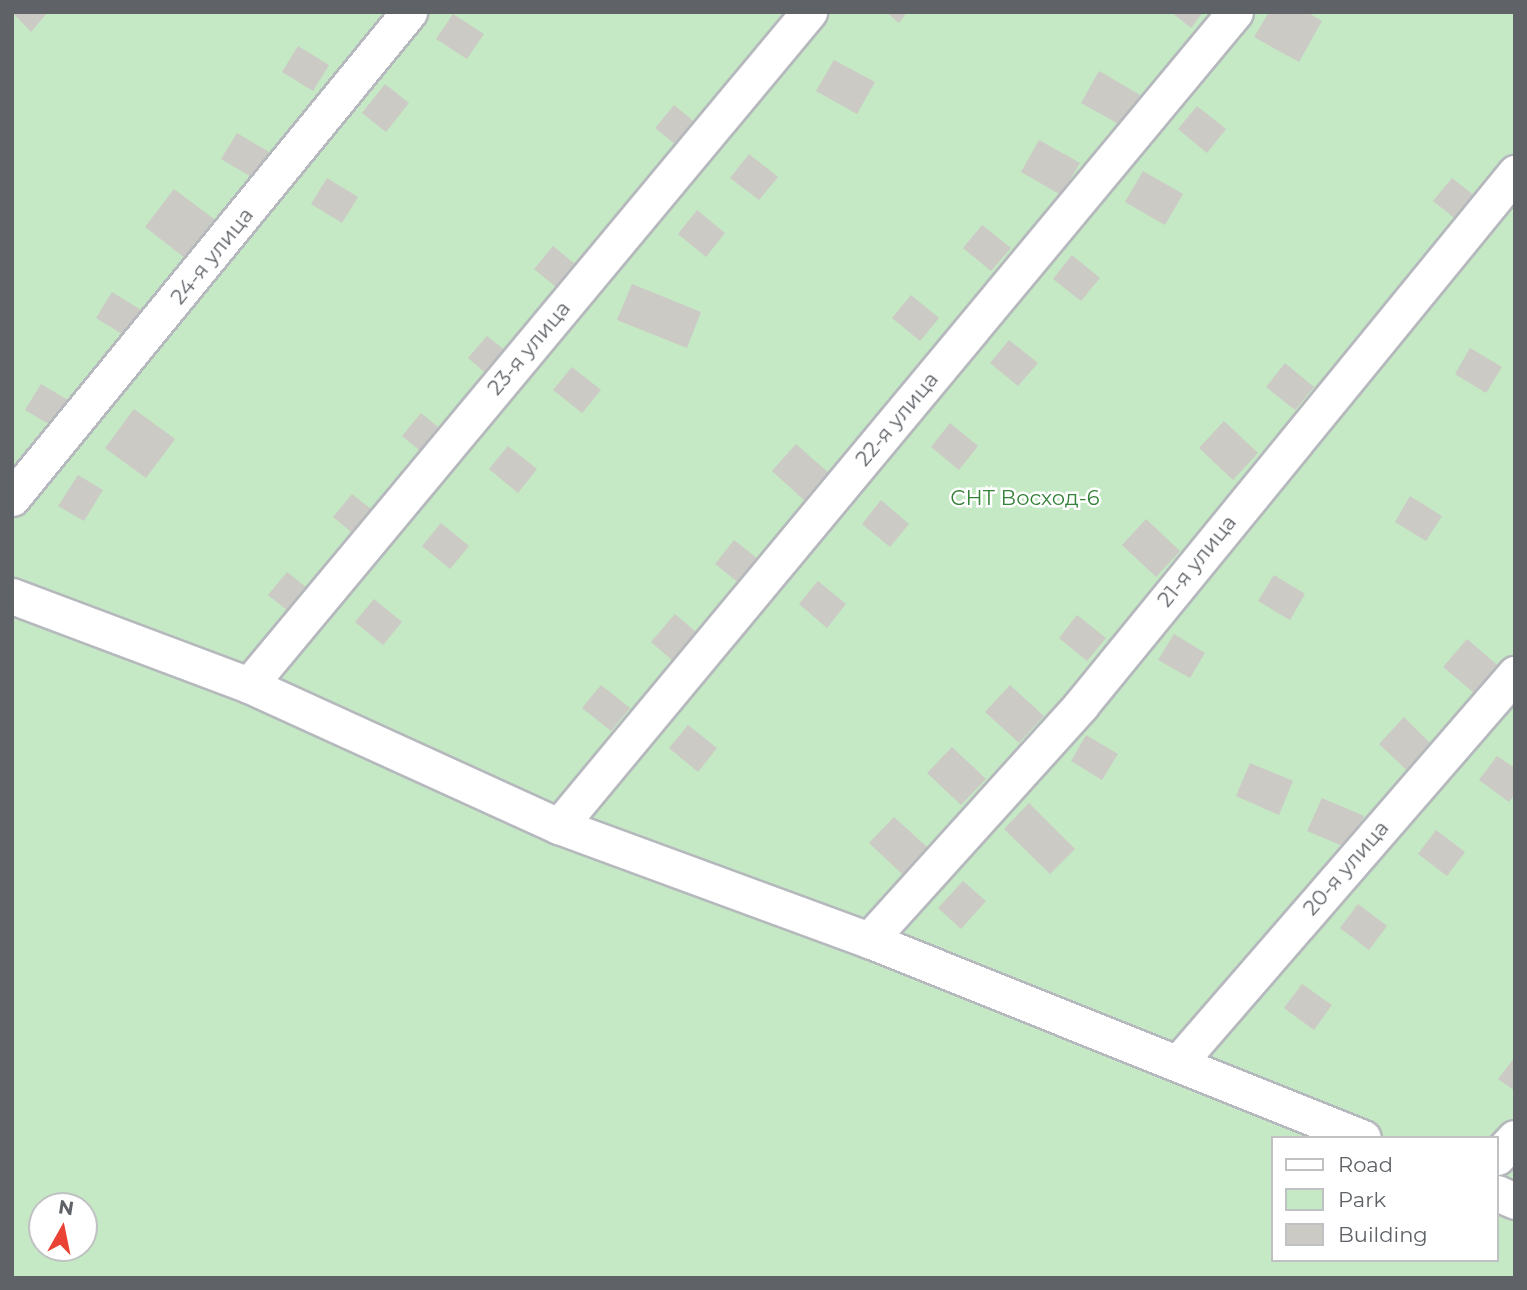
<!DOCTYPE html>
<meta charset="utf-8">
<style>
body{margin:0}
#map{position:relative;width:1527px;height:1290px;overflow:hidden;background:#f1efe8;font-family:Montserrat,sans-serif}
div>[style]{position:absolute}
.green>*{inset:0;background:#c5e8c5}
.building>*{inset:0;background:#cccac5}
.roads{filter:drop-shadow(2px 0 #b5b8bc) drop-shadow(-2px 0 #b5b8bc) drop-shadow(0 2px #b5b8bc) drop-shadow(0 -2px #b5b8bc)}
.minor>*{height:35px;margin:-17.5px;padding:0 17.5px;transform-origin:17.5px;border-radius:17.5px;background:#fff}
span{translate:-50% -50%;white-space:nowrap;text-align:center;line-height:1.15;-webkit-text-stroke:5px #fff;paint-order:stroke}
.street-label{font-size:21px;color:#5f6368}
.park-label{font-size:21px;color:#348238}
.frame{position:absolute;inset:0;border:14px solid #5f6368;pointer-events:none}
.legend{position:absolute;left:1271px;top:1136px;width:228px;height:126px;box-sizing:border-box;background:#fff;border:2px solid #bfc1c3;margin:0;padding:9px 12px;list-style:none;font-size:21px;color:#5f6368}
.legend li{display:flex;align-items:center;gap:14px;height:35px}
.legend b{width:35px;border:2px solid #bfc1c3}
.north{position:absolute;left:28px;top:1192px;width:70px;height:70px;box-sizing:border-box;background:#fff;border:2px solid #bfc1c3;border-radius:50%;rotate:9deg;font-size:19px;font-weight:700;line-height:28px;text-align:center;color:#5f6368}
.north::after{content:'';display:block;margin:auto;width:24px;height:32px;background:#ea4335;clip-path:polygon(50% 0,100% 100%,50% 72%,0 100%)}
</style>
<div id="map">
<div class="green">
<i style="clip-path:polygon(evenodd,12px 12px,1515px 12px,1515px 1278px,12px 1278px,12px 12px,1273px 1138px,1497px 1138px,1497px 1260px,1273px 1260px,1273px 1138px,12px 12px,42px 1206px,84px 1206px,84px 1248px,42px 1248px,42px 1206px)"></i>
</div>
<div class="building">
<i style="clip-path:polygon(12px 12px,48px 12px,31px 32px)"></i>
<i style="clip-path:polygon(886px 12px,907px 12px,899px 23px)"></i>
<i style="clip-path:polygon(1171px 12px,1203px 12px,1191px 28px)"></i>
<i style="clip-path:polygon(1269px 12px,1307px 12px,1322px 21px,1299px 62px,1254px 37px)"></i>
<i style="clip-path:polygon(453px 14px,484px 34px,467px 59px,436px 39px)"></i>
<i style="clip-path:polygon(298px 46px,329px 65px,313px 91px,282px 72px)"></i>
<i style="clip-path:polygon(834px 60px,875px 82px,857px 114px,816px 91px)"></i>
<i style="clip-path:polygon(1099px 71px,1140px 95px,1122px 126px,1081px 103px)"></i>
<i style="clip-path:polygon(385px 84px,409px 103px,386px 132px,362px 113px)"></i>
<i style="clip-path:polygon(674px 105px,702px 128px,683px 151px,655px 128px)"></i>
<i style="clip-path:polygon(1197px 106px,1226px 129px,1207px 153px,1178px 129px)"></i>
<i style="clip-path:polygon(237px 133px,269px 152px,253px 178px,221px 159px)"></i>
<i style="clip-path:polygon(1039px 140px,1080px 163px,1061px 195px,1021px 172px)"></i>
<i style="clip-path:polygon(749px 154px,778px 177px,759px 200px,730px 178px)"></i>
<i style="clip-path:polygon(1143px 171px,1183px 194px,1165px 225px,1125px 202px)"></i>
<i style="clip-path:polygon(327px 178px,358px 197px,342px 223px,311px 204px)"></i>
<i style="clip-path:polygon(1452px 178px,1481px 201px,1462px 224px,1433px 201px)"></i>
<i style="clip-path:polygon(174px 189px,214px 219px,185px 258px,145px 227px)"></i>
<i style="clip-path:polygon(697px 210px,725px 233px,706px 257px,678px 234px)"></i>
<i style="clip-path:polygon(982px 225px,1011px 248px,991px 271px,963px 248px)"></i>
<i style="clip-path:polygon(553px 246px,581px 269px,562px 292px,534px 269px)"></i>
<i style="clip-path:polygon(1072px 255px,1100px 278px,1081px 301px,1053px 279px)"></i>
<i style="clip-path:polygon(632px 284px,701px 312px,687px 348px,617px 320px)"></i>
<i style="clip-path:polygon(112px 292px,143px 311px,127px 337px,96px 318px)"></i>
<i style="clip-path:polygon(911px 295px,939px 318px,920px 341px,892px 318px)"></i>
<i style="clip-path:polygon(487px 336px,515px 358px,496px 382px,468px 358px)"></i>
<i style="clip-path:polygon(1009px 340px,1038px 363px,1018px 386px,990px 363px)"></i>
<i style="clip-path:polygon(1470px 348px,1502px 367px,1486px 393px,1455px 374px)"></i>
<i style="clip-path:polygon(1285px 363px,1314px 387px,1295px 410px,1266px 387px)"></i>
<i style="clip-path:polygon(572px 367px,601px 390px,582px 413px,553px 390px)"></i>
<i style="clip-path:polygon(41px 384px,73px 403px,57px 429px,25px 410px)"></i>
<i style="clip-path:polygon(134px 409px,175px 439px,146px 478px,105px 448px)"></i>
<i style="clip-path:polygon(421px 413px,449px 436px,430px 459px,402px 436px)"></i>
<i style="clip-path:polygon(1224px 421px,1258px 453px,1233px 480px,1199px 448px)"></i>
<i style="clip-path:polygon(950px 423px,978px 446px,959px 470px,931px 447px)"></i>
<i style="clip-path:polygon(796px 444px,831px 475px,806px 502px,772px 471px)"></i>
<i style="clip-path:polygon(508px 446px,537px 469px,518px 493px,489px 469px)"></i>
<i style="clip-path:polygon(78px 475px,103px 490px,84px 521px,58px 506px)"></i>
<i style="clip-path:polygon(352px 494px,381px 517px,362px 541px,333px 517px)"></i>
<i style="clip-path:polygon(1410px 496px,1442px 516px,1426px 541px,1395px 522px)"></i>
<i style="clip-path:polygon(881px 500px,909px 524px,890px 547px,862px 524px)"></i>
<i style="clip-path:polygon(1146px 519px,1180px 551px,1156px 577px,1122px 545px)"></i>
<i style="clip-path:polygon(441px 523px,469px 546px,450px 569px,422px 546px)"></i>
<i style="clip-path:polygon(734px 540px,763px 563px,744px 587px,715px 564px)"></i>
<i style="clip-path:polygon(287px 572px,316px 595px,297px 618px,268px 595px)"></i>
<i style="clip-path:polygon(1274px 575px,1305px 594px,1290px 620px,1258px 601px)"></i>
<i style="clip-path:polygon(818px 581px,846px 604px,827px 628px,799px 604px)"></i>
<i style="clip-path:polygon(374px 599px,402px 622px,383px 645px,355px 622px)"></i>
<i style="clip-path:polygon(675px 614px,698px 634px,674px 662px,651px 642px)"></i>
<i style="clip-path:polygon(1077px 615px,1106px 638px,1087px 661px,1059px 638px)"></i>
<i style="clip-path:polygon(1174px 634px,1205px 653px,1190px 678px,1158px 660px)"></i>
<i style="clip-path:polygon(1467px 639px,1502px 669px,1479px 697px,1443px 667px)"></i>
<i style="clip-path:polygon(601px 685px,630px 708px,611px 731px,582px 708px)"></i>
<i style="clip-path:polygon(1010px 685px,1044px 716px,1019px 743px,985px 712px)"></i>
<i style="clip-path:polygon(1404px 717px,1437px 750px,1412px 775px,1379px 744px)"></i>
<i style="clip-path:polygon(688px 725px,717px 748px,698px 772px,669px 748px)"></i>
<i style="clip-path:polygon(1086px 735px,1118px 754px,1102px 780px,1071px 761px)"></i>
<i style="clip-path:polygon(952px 747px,986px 779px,961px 805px,927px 773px)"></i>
<i style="clip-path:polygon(1497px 756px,1515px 768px,1515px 794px,1509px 802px,1479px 780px)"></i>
<i style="clip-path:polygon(1250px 763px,1293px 781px,1279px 815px,1236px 796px)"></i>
<i style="clip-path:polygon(1322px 798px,1364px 816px,1350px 849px,1307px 831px)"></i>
<i style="clip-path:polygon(1029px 803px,1075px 849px,1050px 874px,1004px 829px)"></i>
<i style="clip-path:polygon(894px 817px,928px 848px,903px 875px,869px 843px)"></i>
<i style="clip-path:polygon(1436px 830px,1465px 852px,1447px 876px,1418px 854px)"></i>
<i style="clip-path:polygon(963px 881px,986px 901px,961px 929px,938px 908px)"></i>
<i style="clip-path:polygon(1358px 904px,1387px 926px,1369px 950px,1340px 928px)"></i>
<i style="clip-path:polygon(1302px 984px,1332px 1005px,1314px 1030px,1284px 1008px)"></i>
<i style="clip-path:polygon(1515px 1057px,1515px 1091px,1498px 1079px)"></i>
</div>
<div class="roads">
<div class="minor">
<i style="left:12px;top:498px;width:628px;rotate:-50.76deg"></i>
<i style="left:12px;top:596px;width:253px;rotate:20.6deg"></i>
<i style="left:249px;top:685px;width:341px;rotate:24.5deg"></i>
<i style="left:559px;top:826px;width:330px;rotate:20.2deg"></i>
<i style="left:869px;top:940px;width:532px;rotate:21.84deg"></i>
<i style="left:249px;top:685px;width:876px;rotate:-50.24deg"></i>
<i style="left:559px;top:826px;width:1058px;rotate:-50.29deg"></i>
<i style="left:869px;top:940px;width:316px;rotate:-47.9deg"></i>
<i style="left:1081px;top:705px;width:687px;rotate:-50.79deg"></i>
<i style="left:1178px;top:1063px;width:515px;rotate:-49.1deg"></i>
<i style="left:1497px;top:1157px;width:26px;rotate:-47deg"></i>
<i style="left:1497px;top:1193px;width:20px;rotate:24deg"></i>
</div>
</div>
<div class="street-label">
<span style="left:212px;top:256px;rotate:-51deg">24-я улица</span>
<span style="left:529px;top:348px;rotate:-50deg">23-я улица</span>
<span style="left:897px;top:419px;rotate:-50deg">22-я улица</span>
<span style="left:1197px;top:561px;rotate:-51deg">21-я улица</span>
<span style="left:1346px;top:868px;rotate:-49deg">20-я улица</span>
</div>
<div class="park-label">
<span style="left:1025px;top:498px">СНТ Восход-6</span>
</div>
<div class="frame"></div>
<ul class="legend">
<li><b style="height:9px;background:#fff"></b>Road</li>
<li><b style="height:19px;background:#c5e8c5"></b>Park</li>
<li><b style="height:19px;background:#cccac5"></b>Building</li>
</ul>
<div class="north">N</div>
</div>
